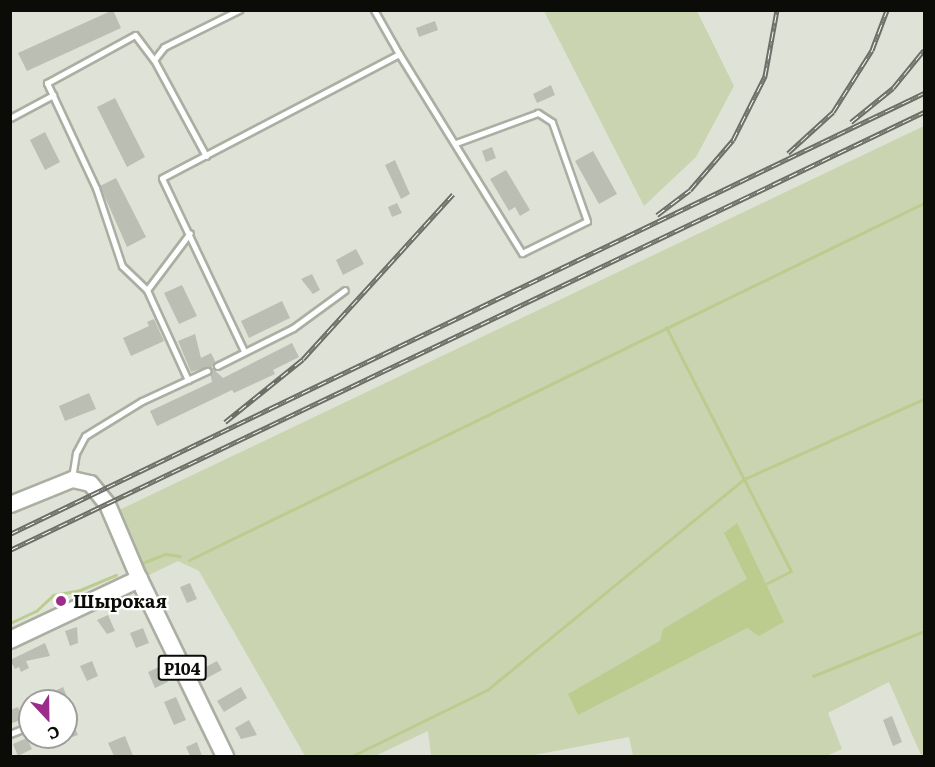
<!DOCTYPE html>
<meta charset="utf-8">
<style>
body{margin:0}
#map{position:relative;width:935px;height:767px;overflow:hidden;background:#dfe3d7;font-family:Literata,serif}
div>[style]{position:absolute}
.green>*{inset:0;background:#cbd4b0}
.water>*{inset:0;background:#bccb8e}
.stream>*{height:3px;margin:-1.5px;padding:0 1.5px;transform-origin:1.5px;border-radius:1.5px;background:#bccb8e}
.building>*{inset:0;background:#bbbeb3}
.roads{filter:drop-shadow(2px 0 #abaea2) drop-shadow(-2px 0 #abaea2) drop-shadow(0 2px #abaea2) drop-shadow(0 -2px #abaea2)}
.lane>*{height:5px;margin:-2.5px;padding:0 2.5px;transform-origin:2.5px;border-radius:2.5px;background:#fff}
.secondary>*{height:15px;margin:-7.5px;padding:0 7.5px;transform-origin:7.5px;border-radius:7.5px;background:#fff}
.primary>*{height:16px;margin:-8px;padding:0 8px;transform-origin:8px;border-radius:8px;background:#fff}
.rail>*{height:5px;margin-top:-2.5px;transform-origin:0;background:repeating-linear-gradient(90deg,#fff 0 9px,#6d6f67 0 18px);box-sizing:border-box;border-block:2px solid #6d6f67}
.dots>*{width:16px;height:16px;translate:-50% -50%;box-sizing:border-box;border:3px solid #fff;border-radius:50%}
span{translate:-50% -50%;white-space:nowrap;text-align:center;line-height:1.15;-webkit-text-stroke:4.5px #fff;paint-order:stroke}
.shield-label span{padding:2px 4px;background:#fff;border:2px solid;border-radius:4px;-webkit-text-stroke-width:0}
.shield-label{font-size:16px;color:#0b0c08;font-weight:700}
.poi-label{font-size:18px;color:#0b0c08;font-weight:700}
.left{translate:0 -50%;text-align:left}
.frame{position:absolute;inset:0;border:12px solid #0b0c08;pointer-events:none}
.north{position:absolute;left:18px;top:689px;width:60px;height:60px;box-sizing:border-box;background:#fff;border:2px solid #9d9e9c;border-radius:50%;rotate:158deg;font-size:16px;font-weight:700;line-height:24px;text-align:center;color:#0b0c08}
.north::after{content:'';display:block;margin:auto;width:21px;height:27px;background:#9c2c8a;clip-path:polygon(50% 0,100% 100%,50% 72%,0 100%)}
</style>
<div id="map">
<div class="green">
<i style="clip-path:polygon(544px 11px,697px 11px,734px 86px,696px 157px,644px 206px)"></i>
<i style="clip-path:polygon(924px 126px,924px 754px,921px 755px,889px 682px,828px 713px,842px 749px,827px 756px,633px 756px,629px 737px,529px 756px,431px 756px,428px 731px,375px 756px,305px 756px,199px 571px,178px 561px,147px 576px,117px 511px)"></i>
</div>
<div class="water">
<i style="clip-path:polygon(737px 523px,784px 622px,759px 636px,747px 628px,578px 715px,568px 694px,660px 641px,663px 629px,747px 579px,724px 533px)"></i>
</div>
<div class="stream">
<i style="left:666px;top:327px;width:274px;rotate:62.9deg"></i>
<i style="left:791px;top:571px;width:27px;rotate:153deg"></i>
<i style="left:189px;top:560px;width:817px;rotate:-25.91deg"></i>
<i style="left:142px;top:563px;width:26px;rotate:-21deg"></i>
<i style="left:166px;top:554px;width:14px;rotate:8deg"></i>
<i style="left:10px;top:623px;width:29px;rotate:-25deg"></i>
<i style="left:36px;top:611px;width:23px;rotate:-43deg"></i>
<i style="left:53px;top:595px;width:27px;rotate:-10deg"></i>
<i style="left:80px;top:590px;width:39px;rotate:-23deg"></i>
<i style="left:813px;top:676px;width:120px;rotate:-22.1deg"></i>
<i style="left:352px;top:756px;width:150px;rotate:-26.1deg"></i>
<i style="left:487px;top:690px;width:333px;rotate:-39.4deg"></i>
<i style="left:744px;top:479px;width:197px;rotate:-24deg"></i>
</div>
<div class="building">
<i style="clip-path:polygon(113px 10px,121px 28px,27px 71px,18px 53px)"></i>
<i style="clip-path:polygon(435px 21px,438px 30px,419px 37px,416px 28px)"></i>
<i style="clip-path:polygon(551px 85px,555px 95px,537px 103px,533px 94px)"></i>
<i style="clip-path:polygon(115px 98px,145px 157px,127px 167px,97px 107px)"></i>
<i style="clip-path:polygon(45px 132px,60px 162px,45px 170px,30px 140px)"></i>
<i style="clip-path:polygon(492px 147px,496px 158px,486px 162px,482px 151px)"></i>
<i style="clip-path:polygon(593px 151px,617px 194px,599px 204px,575px 161px)"></i>
<i style="clip-path:polygon(395px 160px,410px 194px,401px 199px,385px 165px)"></i>
<i style="clip-path:polygon(506px 170px,530px 210px,520px 216px,515px 207px,509px 211px,490px 179px)"></i>
<i style="clip-path:polygon(116px 178px,146px 237px,127px 247px,100px 186px)"></i>
<i style="clip-path:polygon(397px 203px,402px 213px,392px 217px,388px 207px)"></i>
<i style="clip-path:polygon(356px 249px,364px 264px,343px 275px,336px 260px)"></i>
<i style="clip-path:polygon(312px 274px,320px 290px,313px 294px,301px 279px)"></i>
<i style="clip-path:polygon(182px 285px,197px 316px,179px 324px,164px 293px)"></i>
<i style="clip-path:polygon(282px 301px,290px 318px,249px 338px,241px 321px)"></i>
<i style="clip-path:polygon(154px 319px,164px 341px,131px 356px,123px 338px,149px 326px,147px 322px)"></i>
<i style="clip-path:polygon(195px 334px,201px 358px,211px 353px,215px 361px,212px 368px,223px 378px,292px 343px,299px 357px,273px 370px,275px 374px,234px 393px,232px 390px,157px 426px,150px 411px,212px 382px,209px 367px,191px 372px,178px 341px)"></i>
<i style="clip-path:polygon(89px 393px,96px 409px,65px 421px,59px 406px)"></i>
<i style="clip-path:polygon(190px 583px,197px 599px,187px 603px,180px 587px)"></i>
<i style="clip-path:polygon(108px 615px,115px 631px,107px 634px,97px 620px)"></i>
<i style="clip-path:polygon(77px 627px,78px 643px,70px 646px,65px 631px)"></i>
<i style="clip-path:polygon(143px 628px,149px 643px,136px 648px,130px 633px)"></i>
<i style="clip-path:polygon(45px 643px,50px 656px,26px 661px,29px 668px,21px 672px,19px 667px,15px 669px,10px 660px)"></i>
<i style="clip-path:polygon(92px 661px,98px 676px,87px 681px,80px 666px)"></i>
<i style="clip-path:polygon(217px 661px,222px 670px,207px 678px,202px 669px)"></i>
<i style="clip-path:polygon(161px 666px,168px 682px,155px 688px,148px 672px)"></i>
<i style="clip-path:polygon(63px 687px,68px 699px,50px 701px,47px 695px)"></i>
<i style="clip-path:polygon(241px 687px,247px 698px,224px 712px,217px 701px)"></i>
<i style="clip-path:polygon(176px 697px,186px 720px,174px 725px,164px 702px)"></i>
<i style="clip-path:polygon(18px 707px,23px 719px,10px 724px,10px 710px)"></i>
<i style="clip-path:polygon(892px 716px,902px 742px,893px 746px,883px 720px)"></i>
<i style="clip-path:polygon(249px 720px,257px 735px,241px 739px,235px 728px)"></i>
<i style="clip-path:polygon(72px 722px,78px 735px,69px 738px,66px 725px)"></i>
<i style="clip-path:polygon(125px 736px,133px 756px,114px 756px,108px 743px)"></i>
<i style="clip-path:polygon(27px 738px,32px 749px,18px 756px,13px 744px)"></i>
<i style="clip-path:polygon(197px 742px,202px 756px,190px 756px,186px 747px)"></i>
</div>
<div class="roads">
<div class="lane">
<i style="left:374px;top:10px;width:51px;rotate:60.4deg"></i>
<i style="left:10px;top:118px;width:49px;rotate:-28.1deg"></i>
<i style="left:206px;top:156px;width:109px;rotate:-118.4deg"></i>
<i style="left:154px;top:60px;width:16px;rotate:-52deg"></i>
<i style="left:164px;top:47px;width:84px;rotate:-26.3deg"></i>
<i style="left:147px;top:290px;width:35px;rotate:-136deg"></i>
<i style="left:122px;top:266px;width:82px;rotate:-108.4deg"></i>
<i style="left:96px;top:188px;width:116px;rotate:-115deg"></i>
<i style="left:47px;top:83px;width:100px;rotate:-28.6deg"></i>
<i style="left:135px;top:35px;width:31px;rotate:53deg"></i>
<i style="left:244px;top:351px;width:191px;rotate:-115.4deg"></i>
<i style="left:162px;top:178px;width:267px;rotate:-27.6deg"></i>
<i style="left:399px;top:54px;width:234px;rotate:58.3deg"></i>
<i style="left:522px;top:253px;width:72px;rotate:-26.2deg"></i>
<i style="left:587px;top:221px;width:105px;rotate:-109.5deg"></i>
<i style="left:552px;top:122px;width:17px;rotate:-147deg"></i>
<i style="left:538px;top:113px;width:87px;rotate:159.9deg"></i>
<i style="left:217px;top:366px;width:85px;rotate:-26.6deg"></i>
<i style="left:293px;top:328px;width:64px;rotate:-36.2deg"></i>
<i style="left:188px;top:380px;width:99px;rotate:-114.5deg"></i>
<i style="left:147px;top:290px;width:71px;rotate:-53deg"></i>
<i style="left:72px;top:478px;width:25px;rotate:-81deg"></i>
<i style="left:76px;top:453px;width:19px;rotate:-62deg"></i>
<i style="left:85px;top:436px;width:67px;rotate:-31.6deg"></i>
<i style="left:142px;top:401px;width:72px;rotate:-24.8deg"></i>
<i style="left:10px;top:734px;width:22px;rotate:-22deg"></i>
</div>
<div class="secondary">
<i style="left:10px;top:504px;width:67px;rotate:-22deg"></i>
<i style="left:72px;top:479px;width:18px;rotate:13deg"></i>
<i style="left:90px;top:483px;width:27px;rotate:51deg"></i>
<i style="left:107px;top:504px;width:82px;rotate:66.9deg"></i>
</div>
<div class="primary">
<i style="left:10px;top:640px;width:143px;rotate:-25.3deg"></i>
<i style="left:139px;top:579px;width:197px;rotate:64.1deg"></i>
</div>
</div>
<div class="rail">
<i style="left:851px;top:122px;width:54px;rotate:-39deg"></i>
<i style="left:893px;top:88px;width:49px;rotate:-50.8deg"></i>
<i style="left:788px;top:153px;width:61px;rotate:-42.3deg"></i>
<i style="left:833px;top:112px;width:73px;rotate:-57.8deg"></i>
<i style="left:872px;top:50px;width:43px;rotate:-69.4deg"></i>
<i style="left:657px;top:215px;width:41px;rotate:-37.1deg"></i>
<i style="left:690px;top:190px;width:66px;rotate:-49.3deg"></i>
<i style="left:733px;top:140px;width:72px;rotate:-63.4deg"></i>
<i style="left:765px;top:76px;width:67px;rotate:-79.7deg"></i>
<i style="left:225px;top:422px;width:100px;rotate:-38.9deg"></i>
<i style="left:303px;top:359px;width:223px;rotate:-47.7deg"></i>
<i style="left:10px;top:534px;width:1015px;rotate:-25.76deg"></i>
<i style="left:10px;top:550px;width:1014px;rotate:-25.6deg"></i>
</div>
<div class="dots">
<i style="left:61px;top:601px;background:#9c2c8a"></i>
</div>
<div class="shield-label">
<span style="left:182px;top:668px">Р104</span>
</div>
<div class="poi-label">
<span class="left" style="left:73px;top:601px">Шырокая</span>
</div>
<div class="frame"></div>
<div class="north">С</div>
</div>
